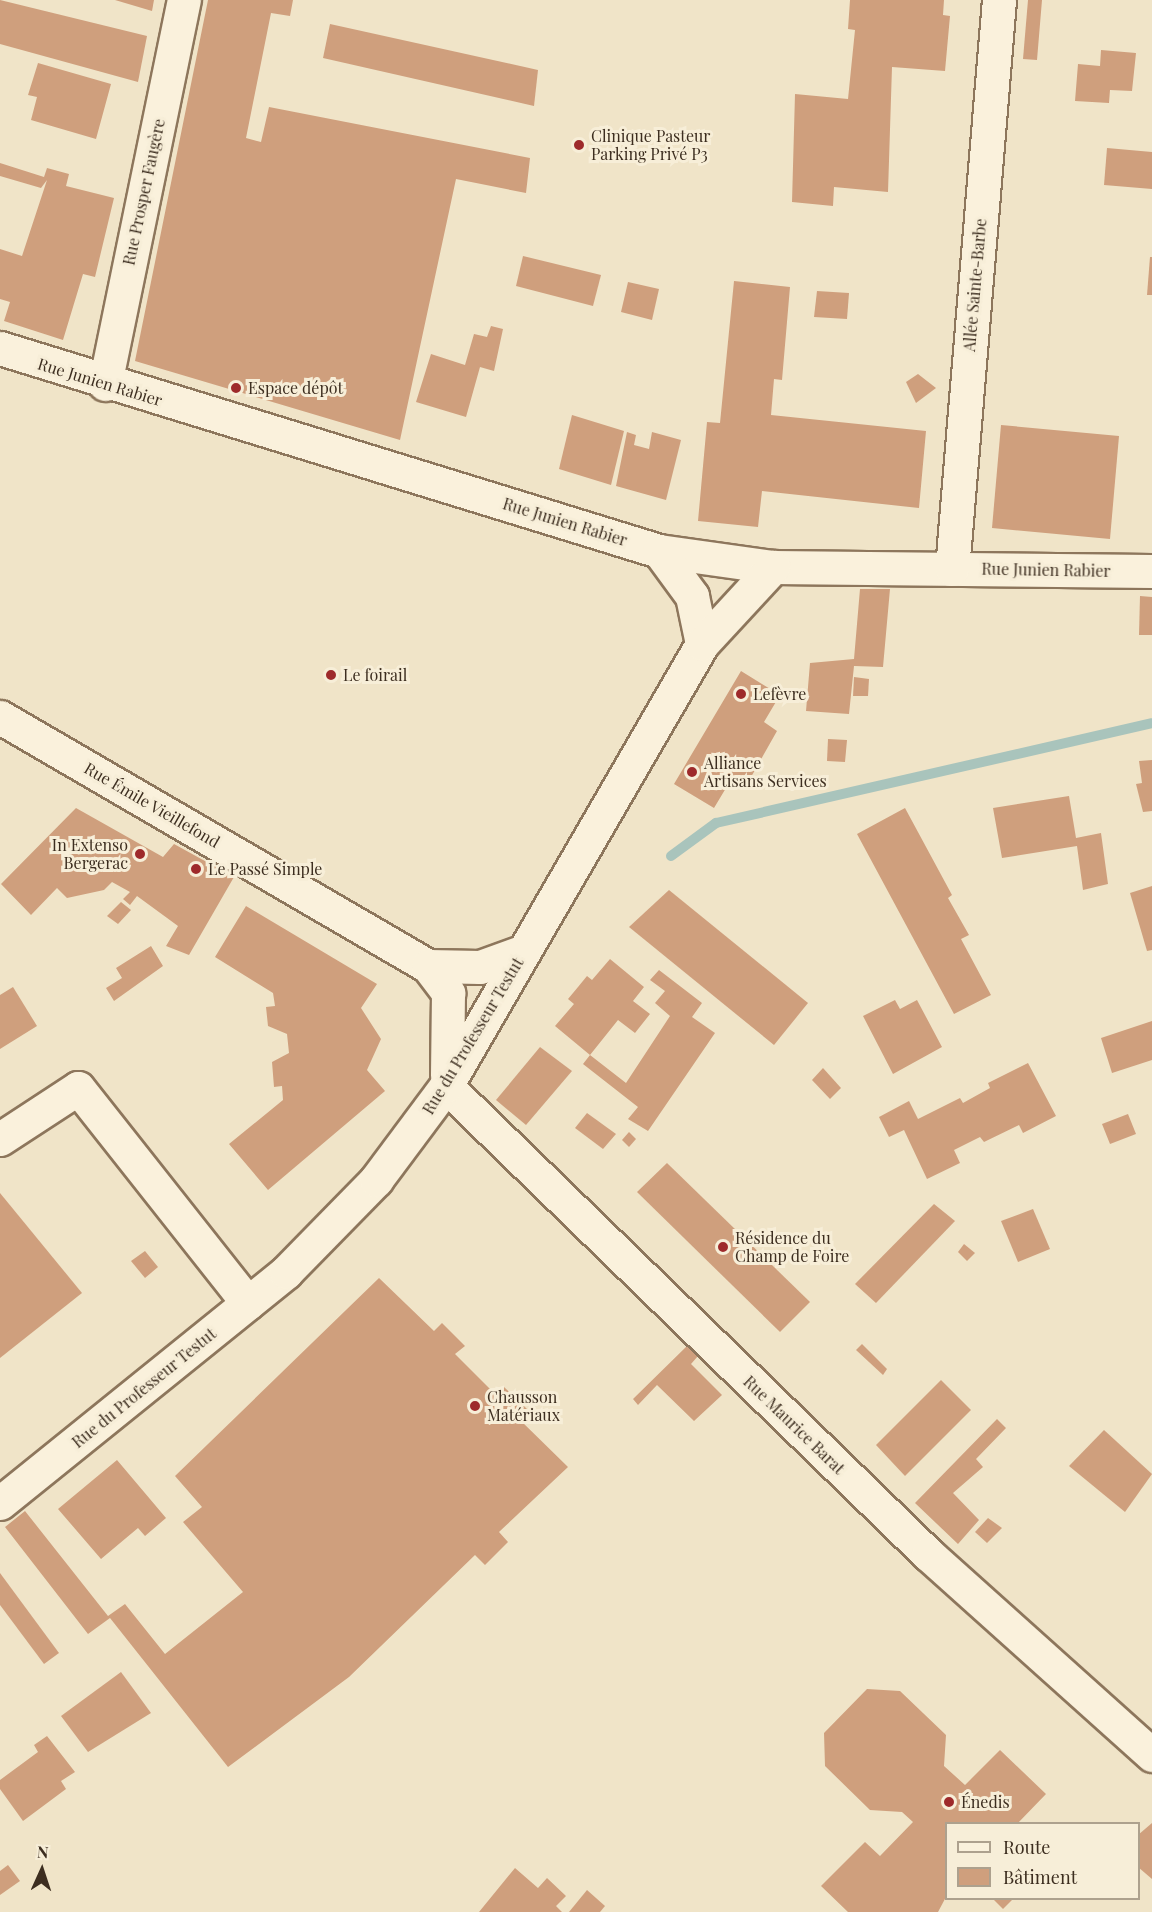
<!DOCTYPE html>
<meta charset="utf-8">
<style>
body{margin:0}
#map{position:relative;width:1152px;height:1912px;overflow:hidden;background:#f0e4c8;font-family:"Playfair Display",serif}
div>[style]{position:absolute}
.stream>*{height:10px;margin:-5px;padding:0 5px;transform-origin:5px;border-radius:5px;background:#a9c4bc}
.building>*{inset:0;background:#cf9f7d}
.roads{filter:drop-shadow(2px 0 #8d765c) drop-shadow(-2px 0 #8d765c) drop-shadow(0 2px #8d765c) drop-shadow(0 -2px #8d765c)}
.minor>*{height:33px;margin:-16.5px;padding:0 16.5px;transform-origin:16.5px;border-radius:16.5px;background:#faf1dc}
.dots>*{width:16px;height:16px;translate:-50% -50%;box-sizing:border-box;border:3px solid #f7eed8;border-radius:50%}
span{translate:-50% -50%;white-space:nowrap;text-align:center;line-height:1.15;-webkit-text-stroke:6px #f7eed8;paint-order:stroke}
.poi-label{font-size:16px;color:#3d2e20}
.left{translate:0 -50%;text-align:left}
.right{translate:-100% -50%;text-align:right}
.street-label{font-size:16px;color:#3d2e20}
.legend{position:absolute;left:945px;top:1822px;width:195px;height:78px;box-sizing:border-box;background:#f7eed8;border:2px solid #ada18e;margin:0;padding:8px 10px;list-style:none;font-size:18px;color:#3d2e20}
.legend li{display:flex;align-items:center;gap:12px;height:30px}
.legend b{width:30px;border:2px solid #ada18e}
.north{position:absolute;left:12px;top:1840px;width:60px;height:60px;-webkit-text-stroke:4px #f7eed8;paint-order:stroke;rotate:3deg;font-size:16px;font-weight:700;line-height:24px;text-align:center;color:#3d2e20}
.north::after{content:'';display:block;margin:auto;width:21px;height:27px;background:#3d2e20;clip-path:polygon(50% 0,100% 100%,50% 72%,0 100%)}
</style>
<div id="map">
<div class="stream">
<i style="left:671px;top:856px;width:56px;rotate:-36.3deg"></i>
<i style="left:716px;top:823px;width:447px;rotate:-12.9deg"></i>
</div>
<div class="building">
<i style="clip-path:polygon(0 0,147px 36px,138px 82px,0 44px)"></i>
<i style="clip-path:polygon(115px 0,154px 0,152px 11px)"></i>
<i style="clip-path:polygon(208px 0,293px 0,290px 16px,271px 13px,246px 138px,261px 142px,269px 107px,530px 158px,526px 193px,456px 179px,400px 440px,135px 361px)"></i>
<i style="clip-path:polygon(850px 0,944px 0,943px 15px,950px 16px,945px 71px,892px 67px,888px 192px,834px 187px,833px 206px,792px 202px,795px 94px,848px 99px,855px 30px,848px 29px)"></i>
<i style="clip-path:polygon(1028px 0,1042px 0,1037px 60px,1023px 59px)"></i>
<i style="clip-path:polygon(330px 24px,538px 70px,534px 106px,323px 58px)"></i>
<i style="clip-path:polygon(1101px 50px,1136px 53px,1132px 91px,1110px 90px,1109px 103px,1075px 101px,1078px 64px,1100px 66px)"></i>
<i style="clip-path:polygon(38px 63px,111px 84px,96px 139px,31px 120px,37px 97px,28px 95px)"></i>
<i style="clip-path:polygon(1107px 148px,1152px 152px,1152px 189px,1104px 185px)"></i>
<i style="clip-path:polygon(0 163px,44px 177px,47px 168px,69px 174px,66px 186px,114px 198px,95px 277px,83px 274px,63px 340px,4px 321px,10px 302px,0 299px,0 249px,22px 256px,47px 180px,41px 188px,0 176px)"></i>
<i style="clip-path:polygon(523px 256px,601px 275px,593px 306px,516px 286px)"></i>
<i style="clip-path:polygon(1150px 257px,1152px 257px,1152px 295px,1147px 295px)"></i>
<i style="clip-path:polygon(734px 281px,790px 287px,782px 380px,774px 379px,771px 415px,926px 431px,919px 508px,762px 491px,758px 527px,698px 521px,707px 422px,720px 423px)"></i>
<i style="clip-path:polygon(628px 282px,659px 289px,652px 320px,621px 312px)"></i>
<i style="clip-path:polygon(817px 291px,849px 293px,847px 319px,814px 317px)"></i>
<i style="clip-path:polygon(491px 326px,503px 329px,494px 371px,480px 367px,466px 417px,416px 402px,431px 354px,465px 365px,474px 334px,487px 337px)"></i>
<i style="clip-path:polygon(918px 374px,936px 388px,916px 403px,906px 382px)"></i>
<i style="clip-path:polygon(572px 415px,624px 431px,611px 485px,559px 469px)"></i>
<i style="clip-path:polygon(1001px 425px,1119px 436px,1110px 539px,992px 528px)"></i>
<i style="clip-path:polygon(627px 432px,636px 435px,634px 445px,649px 449px,652px 432px,681px 440px,666px 500px,616px 486px)"></i>
<i style="clip-path:polygon(860px 589px,890px 589px,883px 667px,854px 666px,849px 714px,806px 711px,810px 663px,854px 659px)"></i>
<i style="clip-path:polygon(1140px 596px,1152px 597px,1152px 635px,1139px 635px)"></i>
<i style="clip-path:polygon(741px 671px,780px 695px,764px 722px,777px 731px,746px 786px,732px 778px,714px 808px,674px 784px)"></i>
<i style="clip-path:polygon(854px 677px,869px 679px,868px 696px,853px 696px)"></i>
<i style="clip-path:polygon(828px 739px,847px 740px,845px 762px,827px 761px)"></i>
<i style="clip-path:polygon(1152px 760px,1152px 811px,1143px 812px,1136px 784px,1142px 783px,1139px 761px)"></i>
<i style="clip-path:polygon(1069px 796px,1076px 838px,1101px 833px,1108px 884px,1083px 890px,1077px 846px,1002px 858px,993px 808px)"></i>
<i style="clip-path:polygon(76px 808px,163px 857px,174px 844px,234px 877px,189px 955px,166px 946px,178px 926px,137px 896px,130px 905px,123px 899px,130px 892px,112px 882px,104px 890px,67px 898px,57px 888px,31px 915px,1px 884px)"></i>
<i style="clip-path:polygon(905px 808px,952px 895px,948px 898px,969px 935px,961px 939px,991px 995px,954px 1014px,857px 834px)"></i>
<i style="clip-path:polygon(1152px 886px,1152px 950px,1147px 951px,1130px 893px)"></i>
<i style="clip-path:polygon(669px 890px,808px 1003px,774px 1045px,629px 927px)"></i>
<i style="clip-path:polygon(121px 902px,131px 910px,118px 924px,107px 916px)"></i>
<i style="clip-path:polygon(246px 906px,377px 984px,361px 1008px,381px 1039px,367px 1070px,385px 1091px,268px 1190px,229px 1144px,283px 1100px,282px 1086px,274px 1087px,272px 1062px,289px 1053px,287px 1034px,268px 1026px,266px 1007px,275px 1006px,273px 993px,215px 957px)"></i>
<i style="clip-path:polygon(151px 946px,163px 966px,114px 1001px,106px 988px,122px 978px,116px 968px)"></i>
<i style="clip-path:polygon(610px 959px,644px 987px,633px 1001px,650px 1014px,635px 1033px,618px 1020px,590px 1055px,555px 1026px,574px 1004px,568px 999px,578px 987px,587px 976px,592px 980px)"></i>
<i style="clip-path:polygon(659px 970px,702px 1003px,692px 1017px,715px 1033px,648px 1131px,628px 1119px,638px 1107px,583px 1064px,590px 1055px,626px 1083px,670px 1016px,655px 1003px,665px 991px,650px 980px)"></i>
<i style="clip-path:polygon(13px 987px,37px 1026px,0 1049px,0 995px)"></i>
<i style="clip-path:polygon(895px 1000px,900px 1009px,917px 1000px,942px 1047px,893px 1074px,863px 1016px)"></i>
<i style="clip-path:polygon(1152px 1021px,1152px 1060px,1112px 1073px,1101px 1038px)"></i>
<i style="clip-path:polygon(540px 1047px,572px 1071px,526px 1125px,496px 1100px)"></i>
<i style="clip-path:polygon(1028px 1063px,1056px 1116px,1023px 1133px,1019px 1125px,984px 1142px,980px 1137px,954px 1150px,960px 1163px,927px 1179px,904px 1130px,889px 1137px,879px 1117px,909px 1101px,918px 1119px,960px 1098px,963px 1103px,990px 1088px,988px 1083px)"></i>
<i style="clip-path:polygon(823px 1068px,841px 1088px,830px 1099px,812px 1080px)"></i>
<i style="clip-path:polygon(587px 1113px,616px 1134px,603px 1149px,575px 1128px)"></i>
<i style="clip-path:polygon(1128px 1114px,1136px 1134px,1110px 1144px,1102px 1124px)"></i>
<i style="clip-path:polygon(629px 1132px,636px 1139px,629px 1147px,622px 1140px)"></i>
<i style="clip-path:polygon(667px 1163px,810px 1302px,780px 1332px,637px 1192px)"></i>
<i style="clip-path:polygon(0 1193px,82px 1293px,0 1358px)"></i>
<i style="clip-path:polygon(934px 1204px,955px 1221px,876px 1303px,855px 1284px)"></i>
<i style="clip-path:polygon(1033px 1209px,1050px 1249px,1018px 1262px,1001px 1221px)"></i>
<i style="clip-path:polygon(964px 1244px,975px 1253px,967px 1261px,958px 1252px)"></i>
<i style="clip-path:polygon(145px 1251px,158px 1267px,145px 1278px,131px 1261px)"></i>
<i style="clip-path:polygon(379px 1278px,434px 1331px,442px 1323px,465px 1346px,455px 1354px,496px 1395px,504px 1387px,527px 1409px,518px 1418px,568px 1467px,499px 1532px,508px 1542px,485px 1565px,475px 1555px,349px 1677px,228px 1767px,110px 1618px,88px 1634px,5px 1527px,25px 1511px,108px 1616px,125px 1604px,165px 1654px,243px 1592px,183px 1522px,202px 1507px,175px 1476px)"></i>
<i style="clip-path:polygon(862px 1344px,887px 1369px,883px 1375px,856px 1350px)"></i>
<i style="clip-path:polygon(688px 1345px,698px 1356px,691px 1364px,722px 1395px,694px 1421px,657px 1385px,638px 1405px,633px 1399px)"></i>
<i style="clip-path:polygon(941px 1380px,971px 1410px,905px 1476px,876px 1445px)"></i>
<i style="clip-path:polygon(997px 1419px,1006px 1428px,976px 1459px,983px 1467px,953px 1493px,979px 1520px,958px 1544px,915px 1503px)"></i>
<i style="clip-path:polygon(1104px 1430px,1152px 1474px,1125px 1512px,1069px 1466px)"></i>
<i style="clip-path:polygon(117px 1460px,166px 1518px,145px 1536px,138px 1528px,101px 1559px,58px 1509px)"></i>
<i style="clip-path:polygon(988px 1518px,1002px 1528px,987px 1543px,975px 1532px)"></i>
<i style="clip-path:polygon(0 1573px,59px 1653px,44px 1664px,0 1605px)"></i>
<i style="clip-path:polygon(121px 1672px,151px 1713px,88px 1752px,61px 1716px)"></i>
<i style="clip-path:polygon(867px 1689px,900px 1691px,946px 1735px,944px 1766px,965px 1785px,1000px 1750px,1046px 1794px,1017px 1824px,946px 1824px,946px 1897px,938px 1912px,848px 1912px,821px 1886px,865px 1842px,880px 1856px,913px 1822px,902px 1812px,870px 1810px,825px 1766px,824px 1733px)"></i>
<i style="clip-path:polygon(47px 1736px,75px 1772px,61px 1781px,66px 1789px,23px 1821px,0 1789px,0 1780px,38px 1752px,34px 1745px)"></i>
<i style="clip-path:polygon(1152px 1823px,1152px 1879px,1138px 1867px,1138px 1835px)"></i>
<i style="clip-path:polygon(8px 1865px,20px 1881px,0 1895px,0 1871px)"></i>
<i style="clip-path:polygon(515px 1868px,538px 1888px,547px 1878px,566px 1896px,556px 1906px,562px 1912px,479px 1912px)"></i>
<i style="clip-path:polygon(587px 1890px,605px 1906px,600px 1912px,569px 1912px)"></i>
<i style="clip-path:polygon(993px 1899px,1013px 1899px,1003px 1909px)"></i>
</div>
<div class="roads">
<div class="minor">
<i style="left:0;top:348px;width:690px;rotate:17.12deg"></i>
<i style="left:659px;top:551px;width:115px;rotate:8deg"></i>
<i style="left:773px;top:567px;width:379px;rotate:0.6deg"></i>
<i style="left:105px;top:384px;width:392px;rotate:-78.4deg"></i>
<i style="left:659px;top:551px;width:56px;rotate:53.7deg"></i>
<i style="left:692px;top:596px;width:49px;rotate:78.2deg"></i>
<i style="left:952px;top:569px;width:571px;rotate:-85.28deg"></i>
<i style="left:0;top:717px;width:495px;rotate:30.2deg"></i>
<i style="left:428px;top:966px;width:34px;rotate:53deg"></i>
<i style="left:448px;top:993px;width:82px;rotate:90.7deg"></i>
<i style="left:428px;top:966px;width:52px;rotate:1.1deg"></i>
<i style="left:480px;top:967px;width:47px;rotate:-20deg"></i>
<i style="left:446px;top:1086px;width:672px;rotate:44.16deg"></i>
<i style="left:928px;top:1554px;width:301px;rotate:41.9deg"></i>
<i style="left:0;top:1139px;width:93px;rotate:-33.2deg"></i>
<i style="left:78px;top:1088px;width:274px;rotate:51.7deg"></i>
<i style="left:0;top:1503px;width:368px;rotate:-38.9deg"></i>
<i style="left:286px;top:1272px;width:129px;rotate:-45.6deg"></i>
<i style="left:376px;top:1180px;width:117px;rotate:-53.3deg"></i>
<i style="left:446px;top:1086px;width:511px;rotate:-59.92deg"></i>
<i style="left:702px;top:644px;width:105px;rotate:-47.3deg"></i>
</div>
</div>
<div class="dots">
<i style="left:579px;top:145px;background:#9e2a2b"></i>
<i style="left:236px;top:388px;background:#9e2a2b"></i>
<i style="left:331px;top:675px;background:#9e2a2b"></i>
<i style="left:741px;top:694px;background:#9e2a2b"></i>
<i style="left:692px;top:772px;background:#9e2a2b"></i>
<i style="left:140px;top:854px;background:#9e2a2b"></i>
<i style="left:196px;top:869px;background:#9e2a2b"></i>
<i style="left:723px;top:1247px;background:#9e2a2b"></i>
<i style="left:475px;top:1406px;background:#9e2a2b"></i>
<i style="left:949px;top:1802px;background:#9e2a2b"></i>
</div>
<div class="poi-label">
<span class="left" style="left:591px;top:145px">Clinique Pasteur<br>Parking Privé P3</span>
<span class="left" style="left:248px;top:388px">Espace dépôt</span>
<span class="left" style="left:343px;top:675px">Le foirail</span>
<span class="left" style="left:753px;top:694px">Lefèvre</span>
<span class="left" style="left:704px;top:772px">Alliance<br>Artisans Services</span>
<span class="right" style="left:128px;top:854px">In Extenso<br>Bergerac</span>
<span class="left" style="left:208px;top:869px">Le Passé Simple</span>
<span class="left" style="left:735px;top:1247px">Résidence du<br>Champ de Foire</span>
<span class="left" style="left:487px;top:1406px">Chausson<br>Matériaux</span>
<span class="left" style="left:961px;top:1802px">Énedis</span>
</div>
<div class="street-label">
<span style="left:144px;top:192px;rotate:-78deg">Rue Prosper Faugère</span>
<span style="left:975px;top:285px;rotate:-85deg">Allée Sainte-Barbe</span>
<span style="left:100px;top:382px;rotate:17deg">Rue Junien Rabier</span>
<span style="left:565px;top:522px;rotate:17deg">Rue Junien Rabier</span>
<span style="left:1046px;top:570px;rotate:1deg">Rue Junien Rabier</span>
<span style="left:152px;top:805px;rotate:30deg">Rue Émile Vieillefond</span>
<span style="left:473px;top:1036px;rotate:-59deg">Rue du Professeur Testut</span>
<span style="left:144px;top:1388px;rotate:-39deg">Rue du Professeur Testut</span>
<span style="left:794px;top:1425px;rotate:44deg">Rue Maurice Barat</span>
</div>
<ul class="legend">
<li><b style="height:8px;background:#faf1dc"></b>Route</li>
<li><b style="height:16px;background:#cf9f7d"></b>Bâtiment</li>
</ul>
<div class="north">N</div>
</div>
